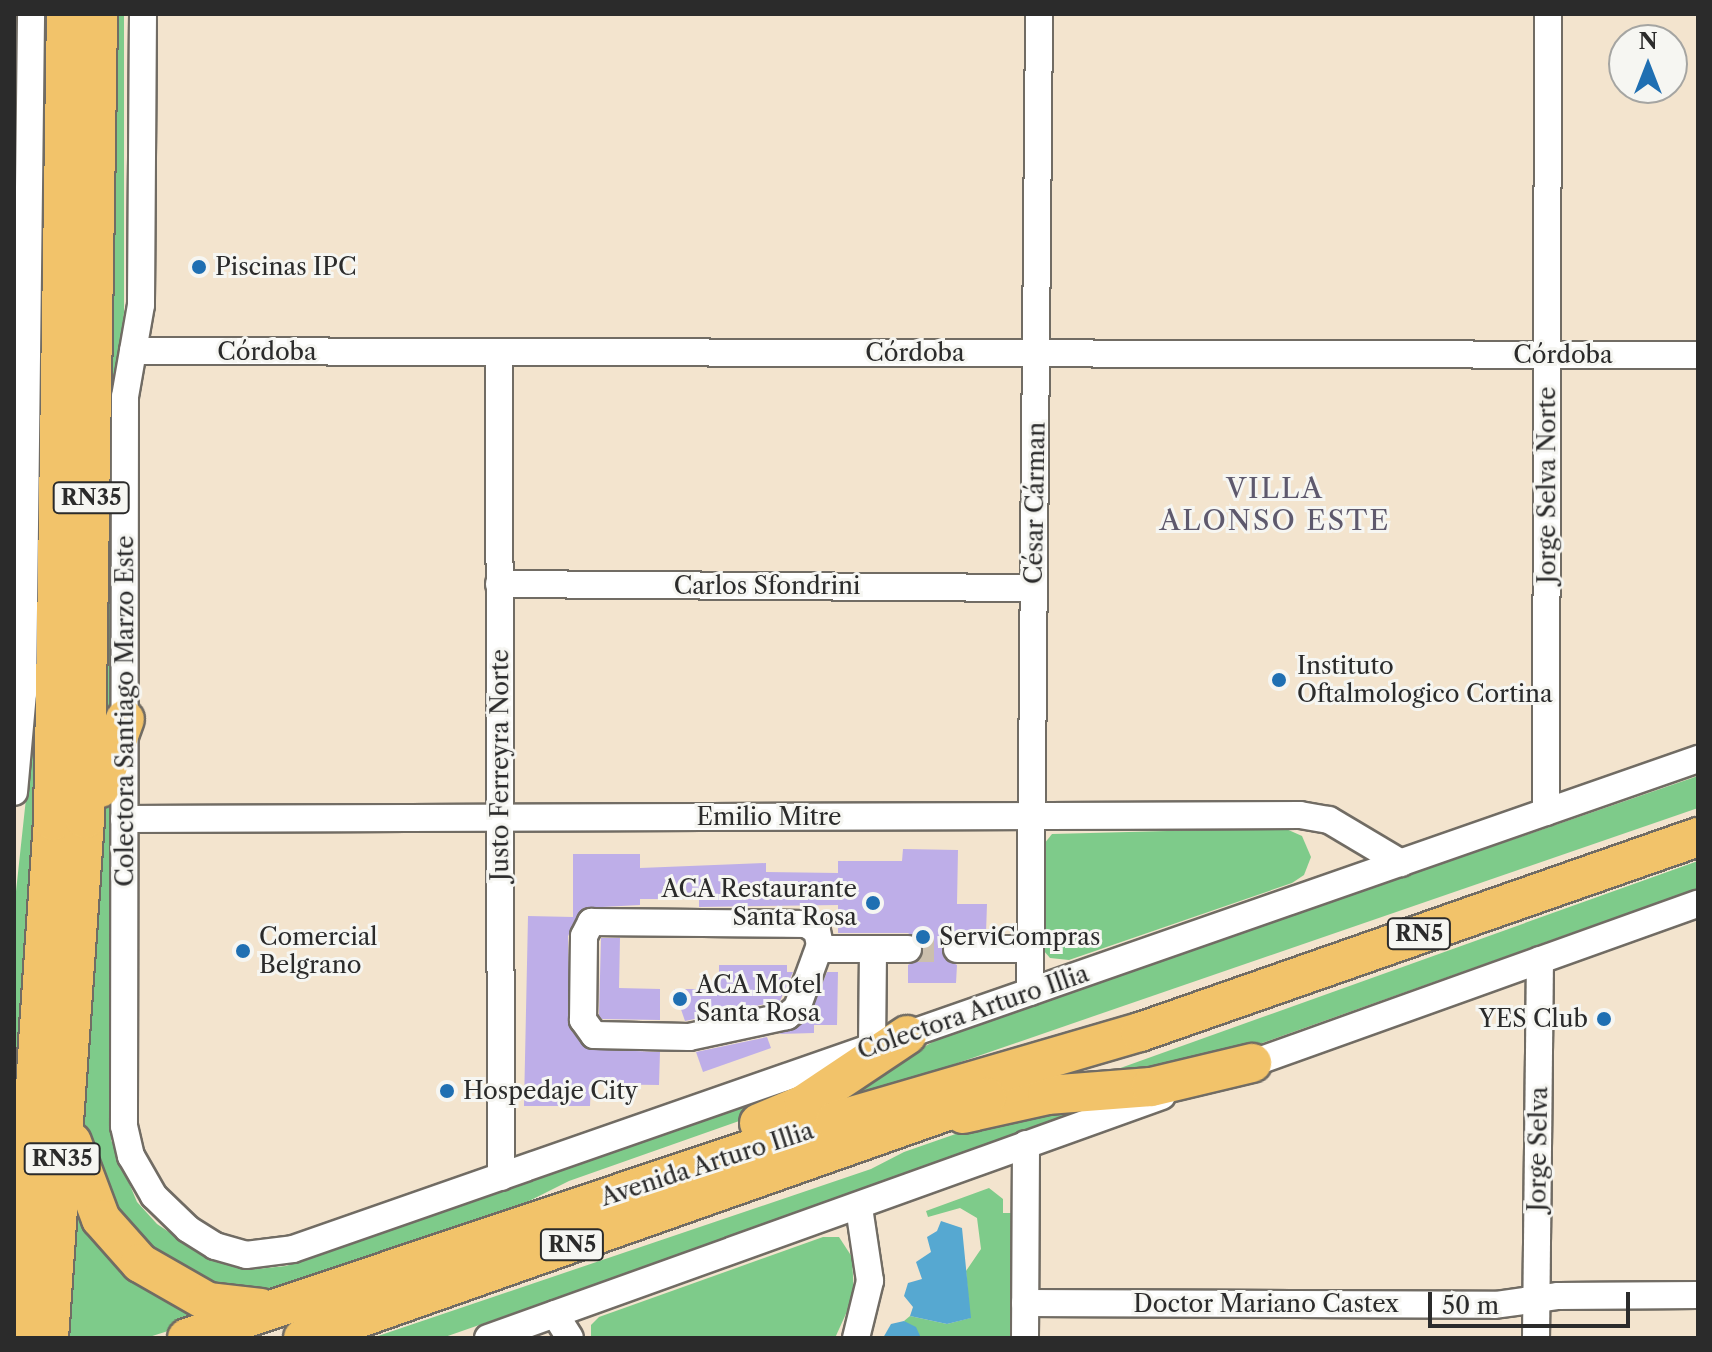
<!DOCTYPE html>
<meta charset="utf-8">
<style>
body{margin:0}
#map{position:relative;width:1712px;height:1352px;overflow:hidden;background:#f3e4ce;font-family:"Libre Caslon Text",serif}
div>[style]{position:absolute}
.green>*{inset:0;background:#7ecb8a}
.water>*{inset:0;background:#56a8d1}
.building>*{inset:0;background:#beaee8}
.minor-tunnel>*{height:26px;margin-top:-13px;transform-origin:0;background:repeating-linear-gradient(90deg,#cbbfad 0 26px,transparent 0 39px)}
.roads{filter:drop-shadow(2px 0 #716c64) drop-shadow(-2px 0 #716c64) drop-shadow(0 2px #716c64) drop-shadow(0 -2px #716c64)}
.minor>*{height:26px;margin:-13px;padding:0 13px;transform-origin:13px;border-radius:13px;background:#fff}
.highway>*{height:38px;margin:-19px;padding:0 19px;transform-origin:19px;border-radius:19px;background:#f2c36a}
.dots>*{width:22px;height:22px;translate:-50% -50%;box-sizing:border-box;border:4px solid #f6f6f2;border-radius:50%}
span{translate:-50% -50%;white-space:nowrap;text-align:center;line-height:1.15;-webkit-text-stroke:6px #f6f6f2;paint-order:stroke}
.shield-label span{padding:2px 6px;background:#f6f6f2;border:2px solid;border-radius:6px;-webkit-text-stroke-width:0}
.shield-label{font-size:22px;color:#2b2b2b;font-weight:700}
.poi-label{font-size:24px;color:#2b2b2b}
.left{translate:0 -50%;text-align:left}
.right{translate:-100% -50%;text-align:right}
.street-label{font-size:24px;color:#2b2b2b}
.quarter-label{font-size:28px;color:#5e596d;letter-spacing:2px}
.frame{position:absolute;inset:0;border:16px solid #2b2b2b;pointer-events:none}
.north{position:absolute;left:1608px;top:24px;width:80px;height:80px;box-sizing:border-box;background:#f6f6f2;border:2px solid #a5a5a2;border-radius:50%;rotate:0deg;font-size:22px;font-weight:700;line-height:32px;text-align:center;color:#2b2b2b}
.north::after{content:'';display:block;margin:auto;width:28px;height:36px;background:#1f6fb2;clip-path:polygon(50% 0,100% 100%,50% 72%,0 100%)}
.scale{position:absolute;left:1428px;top:1292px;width:202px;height:36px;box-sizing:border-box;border:4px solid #2b2b2b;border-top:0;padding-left:10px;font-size:24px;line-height:28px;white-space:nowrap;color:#2b2b2b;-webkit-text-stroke:6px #f6f6f2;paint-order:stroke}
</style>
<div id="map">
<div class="green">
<i style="clip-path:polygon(43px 14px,55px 14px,37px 856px,14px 1099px,14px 910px,34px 724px)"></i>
<i style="clip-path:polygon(110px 14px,124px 14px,124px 313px,115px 380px,112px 700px,102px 748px)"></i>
<i style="clip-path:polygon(116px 761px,111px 1140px,137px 1202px,157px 1224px,203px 1255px,247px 1270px,286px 1266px,798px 1088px,759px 1114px,569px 1181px,485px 1223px,290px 1291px,231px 1292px,174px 1270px,120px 1221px,84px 1143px,88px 961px,107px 796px)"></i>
<i style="clip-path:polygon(1698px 776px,1698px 808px,827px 1108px,825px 1102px,949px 1033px)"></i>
<i style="clip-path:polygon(1284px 828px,1302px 836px,1311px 857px,1304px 875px,1292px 883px,1069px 960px,1050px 958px,1044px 951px,1044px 844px,1052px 834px)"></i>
<i style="clip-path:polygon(1698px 861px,1698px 888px,1172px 1075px,1073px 1085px)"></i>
<i style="clip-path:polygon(1106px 1100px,973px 1153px,442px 1338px,372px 1338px,871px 1169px,904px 1152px,1030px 1108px)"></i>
<i style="clip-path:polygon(989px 1188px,1003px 1199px,1003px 1213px,1014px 1213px,1013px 1338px,921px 1338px,904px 1321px,910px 1316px,947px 1324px,970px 1318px,966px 1271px,981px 1249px,977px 1218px,960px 1208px,928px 1217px,926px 1211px)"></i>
<i style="clip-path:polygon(73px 1199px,212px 1317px,146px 1338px,63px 1338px)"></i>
<i style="clip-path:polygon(823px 1237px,839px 1237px,852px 1257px,854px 1296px,835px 1338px,591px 1338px,591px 1325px,599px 1317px)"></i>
</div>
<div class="water">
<i style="clip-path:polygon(941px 1221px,962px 1228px,971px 1318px,947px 1324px,910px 1316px,913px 1307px,904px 1296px,908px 1283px,922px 1279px,916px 1262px,931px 1252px,927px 1237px,937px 1231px)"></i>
<i style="clip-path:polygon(904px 1321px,916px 1327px,921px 1338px,883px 1338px,891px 1324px)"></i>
</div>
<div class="building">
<i style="clip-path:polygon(903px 849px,958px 850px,957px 904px,987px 904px,986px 933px,956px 933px,943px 942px,944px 958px,957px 965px,956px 983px,908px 983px,908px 965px,922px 956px,921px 940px,908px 933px,838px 933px,838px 905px,699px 907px,699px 899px,640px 899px,640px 905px,583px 908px,568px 936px,570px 1029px,587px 1049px,660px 1052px,659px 1085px,591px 1084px,590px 1106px,524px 1106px,528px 916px,573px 917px,573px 854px,640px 854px,640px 868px,766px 863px,766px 872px,838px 873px,838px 861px,902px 861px)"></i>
<i style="clip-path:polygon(601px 938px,620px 938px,619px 988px,660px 989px,660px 1020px,602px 1019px,599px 1015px)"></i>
<i style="clip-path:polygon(719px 965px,787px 965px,787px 972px,793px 972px,780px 1001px,685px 1021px,674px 989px,719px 989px)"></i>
<i style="clip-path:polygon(827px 972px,838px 972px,837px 1025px,814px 1025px,814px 1033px,779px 1034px,808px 1020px)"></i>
<i style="clip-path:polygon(767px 1037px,771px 1048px,703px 1072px,696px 1052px)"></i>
</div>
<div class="minor-tunnel">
<i style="left:908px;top:949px;width:49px"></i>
</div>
<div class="roads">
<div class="minor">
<i style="left:143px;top:14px;width:291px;rotate:90.4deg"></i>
<i style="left:141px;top:305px;width:93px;rotate:99.9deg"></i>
<i style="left:125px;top:397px;width:729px;rotate:90.08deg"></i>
<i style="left:124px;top:1126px;width:31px;rotate:77deg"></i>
<i style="left:131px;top:1156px;width:46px;rotate:60.1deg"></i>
<i style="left:154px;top:1196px;width:47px;rotate:44.1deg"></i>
<i style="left:188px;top:1229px;width:32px;rotate:32deg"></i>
<i style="left:215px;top:1246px;width:32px;rotate:16deg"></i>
<i style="left:246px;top:1255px;width:47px;rotate:-7.3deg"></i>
<i style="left:293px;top:1249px;width:1488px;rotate:-19.23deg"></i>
<i style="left:133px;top:351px;width:1565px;rotate:0.15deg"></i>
<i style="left:499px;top:352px;width:825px;rotate:89.86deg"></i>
<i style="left:499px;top:584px;width:535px;rotate:0.43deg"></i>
<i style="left:14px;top:792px;width:99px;rotate:-84.8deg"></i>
<i style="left:23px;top:693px;width:679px;rotate:-89.32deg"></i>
<i style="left:1546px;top:812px;width:798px;rotate:-89.86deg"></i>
<i style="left:124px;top:819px;width:1176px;rotate:-0.19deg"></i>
<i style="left:1300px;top:815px;width:29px;rotate:10deg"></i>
<i style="left:1329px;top:820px;width:84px;rotate:30.8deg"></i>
<i style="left:591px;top:922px;width:215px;rotate:0.5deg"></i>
<i style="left:806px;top:924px;width:13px;rotate:32deg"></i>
<i style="left:817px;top:931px;width:14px;rotate:78deg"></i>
<i style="left:820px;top:945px;width:67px;rotate:110.1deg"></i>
<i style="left:797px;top:1008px;width:13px;rotate:141deg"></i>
<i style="left:787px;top:1016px;width:100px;rotate:167.9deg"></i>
<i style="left:689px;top:1037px;width:95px;rotate:-178.8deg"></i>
<i style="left:594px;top:1035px;width:19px;rotate:-126deg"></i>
<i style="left:583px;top:1020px;width:84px;rotate:-89.3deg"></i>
<i style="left:584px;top:936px;width:16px;rotate:-63deg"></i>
<i style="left:819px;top:949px;width:89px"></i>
<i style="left:957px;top:949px;width:73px"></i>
<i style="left:1030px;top:992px;width:978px;rotate:-89.47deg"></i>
<i style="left:872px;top:1047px;width:98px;rotate:-89.4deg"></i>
<i style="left:1236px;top:1069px;width:491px;rotate:-19.7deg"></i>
<i style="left:1025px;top:1303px;width:470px;rotate:0.2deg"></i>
<i style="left:1495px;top:1305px;width:64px;rotate:-8.1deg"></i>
<i style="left:1558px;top:1296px;width:140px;rotate:-0.4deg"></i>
<i style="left:555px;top:1314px;width:28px;rotate:58deg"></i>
<i style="left:488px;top:1338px;width:716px;rotate:-19.75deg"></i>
<i style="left:856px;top:1338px;width:59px;rotate:-76.2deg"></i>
<i style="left:870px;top:1281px;width:75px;rotate:-98.5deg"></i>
<i style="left:1025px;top:1338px;width:194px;rotate:-89.7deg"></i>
<i style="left:1536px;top:1338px;width:378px;rotate:-89.4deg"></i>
</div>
<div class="highway">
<i style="left:100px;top:788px;width:73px;rotate:-70.1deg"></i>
<i style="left:963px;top:1114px;width:86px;rotate:-12.7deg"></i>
<i style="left:1047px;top:1095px;width:104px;rotate:-4.4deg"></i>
<i style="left:1151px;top:1087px;width:104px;rotate:-13.4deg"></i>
<i style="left:759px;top:1123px;width:49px;rotate:-22.9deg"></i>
<i style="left:804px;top:1104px;width:124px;rotate:-33.8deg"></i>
<i style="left:72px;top:1142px;width:82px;rotate:69.4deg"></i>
<i style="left:101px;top:1219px;width:59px;rotate:48.4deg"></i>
<i style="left:140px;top:1263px;width:78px;rotate:29.8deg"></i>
<i style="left:208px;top:1302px;width:53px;rotate:6.5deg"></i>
<i style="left:18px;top:1338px;width:518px;rotate:-86.13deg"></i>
<i style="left:53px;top:821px;width:807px;rotate:-89.08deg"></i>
<i style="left:49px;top:1338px;width:520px;rotate:-86.03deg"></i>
<i style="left:85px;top:819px;width:805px;rotate:-89.07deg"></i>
<i style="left:187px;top:1338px;width:683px;rotate:-18.51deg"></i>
<i style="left:835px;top:1121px;width:318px;rotate:-16.3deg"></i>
<i style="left:1140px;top:1032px;width:591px;rotate:-19.26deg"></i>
<i style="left:303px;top:1338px;width:725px;rotate:-19.41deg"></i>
</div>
</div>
<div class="dots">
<i style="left:199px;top:267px;background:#1f6fb2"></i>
<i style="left:1279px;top:680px;background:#1f6fb2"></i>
<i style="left:873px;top:903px;background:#1f6fb2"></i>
<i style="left:923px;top:937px;background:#1f6fb2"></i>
<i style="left:243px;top:951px;background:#1f6fb2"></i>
<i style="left:680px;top:999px;background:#1f6fb2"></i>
<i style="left:1604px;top:1019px;background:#1f6fb2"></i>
<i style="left:447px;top:1091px;background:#1f6fb2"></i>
</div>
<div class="shield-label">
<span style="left:91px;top:498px">RN35</span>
<span style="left:1419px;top:934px">RN5</span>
<span style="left:62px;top:1159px">RN35</span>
<span style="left:572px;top:1245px">RN5</span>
</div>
<div class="poi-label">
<span class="left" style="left:215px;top:267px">Piscinas IPC</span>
<span class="left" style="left:1297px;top:680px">Instituto<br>Oftalmologico Cortina</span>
<span class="right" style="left:857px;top:903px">ACA Restaurante<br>Santa Rosa</span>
<span class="left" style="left:259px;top:951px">Comercial<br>Belgrano</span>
<span class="left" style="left:939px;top:937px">ServiCompras</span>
<span class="left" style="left:696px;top:999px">ACA Motel<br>Santa Rosa</span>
<span class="right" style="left:1588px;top:1019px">YES Club</span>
<span class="left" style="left:463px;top:1091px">Hospedaje City</span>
</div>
<div class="street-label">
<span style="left:267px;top:352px">Córdoba</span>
<span style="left:915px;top:353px">Córdoba</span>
<span style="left:1563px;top:355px">Córdoba</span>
<span style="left:1547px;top:485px;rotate:-90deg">Jorge Selva Norte</span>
<span style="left:1035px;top:503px;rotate:-89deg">César Cárman</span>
<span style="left:767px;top:586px">Carlos Sfondrini</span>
<span style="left:125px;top:711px;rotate:-90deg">Colectora Santiago Marzo Este</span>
<span style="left:500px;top:765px;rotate:-90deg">Justo Ferreyra Norte</span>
<span style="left:769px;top:817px">Emilio Mitre</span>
<span style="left:973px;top:1012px;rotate:-19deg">Colectora Arturo Illia</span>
<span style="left:1538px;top:1149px;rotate:-89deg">Jorge Selva</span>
<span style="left:707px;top:1164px;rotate:-18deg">Avenida Arturo Illia</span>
<span style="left:1266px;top:1304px">Doctor Mariano Castex</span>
</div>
<div class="quarter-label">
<span style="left:1275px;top:504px">VILLA<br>ALONSO ESTE</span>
</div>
<div class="frame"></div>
<div class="north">N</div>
<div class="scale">50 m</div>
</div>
